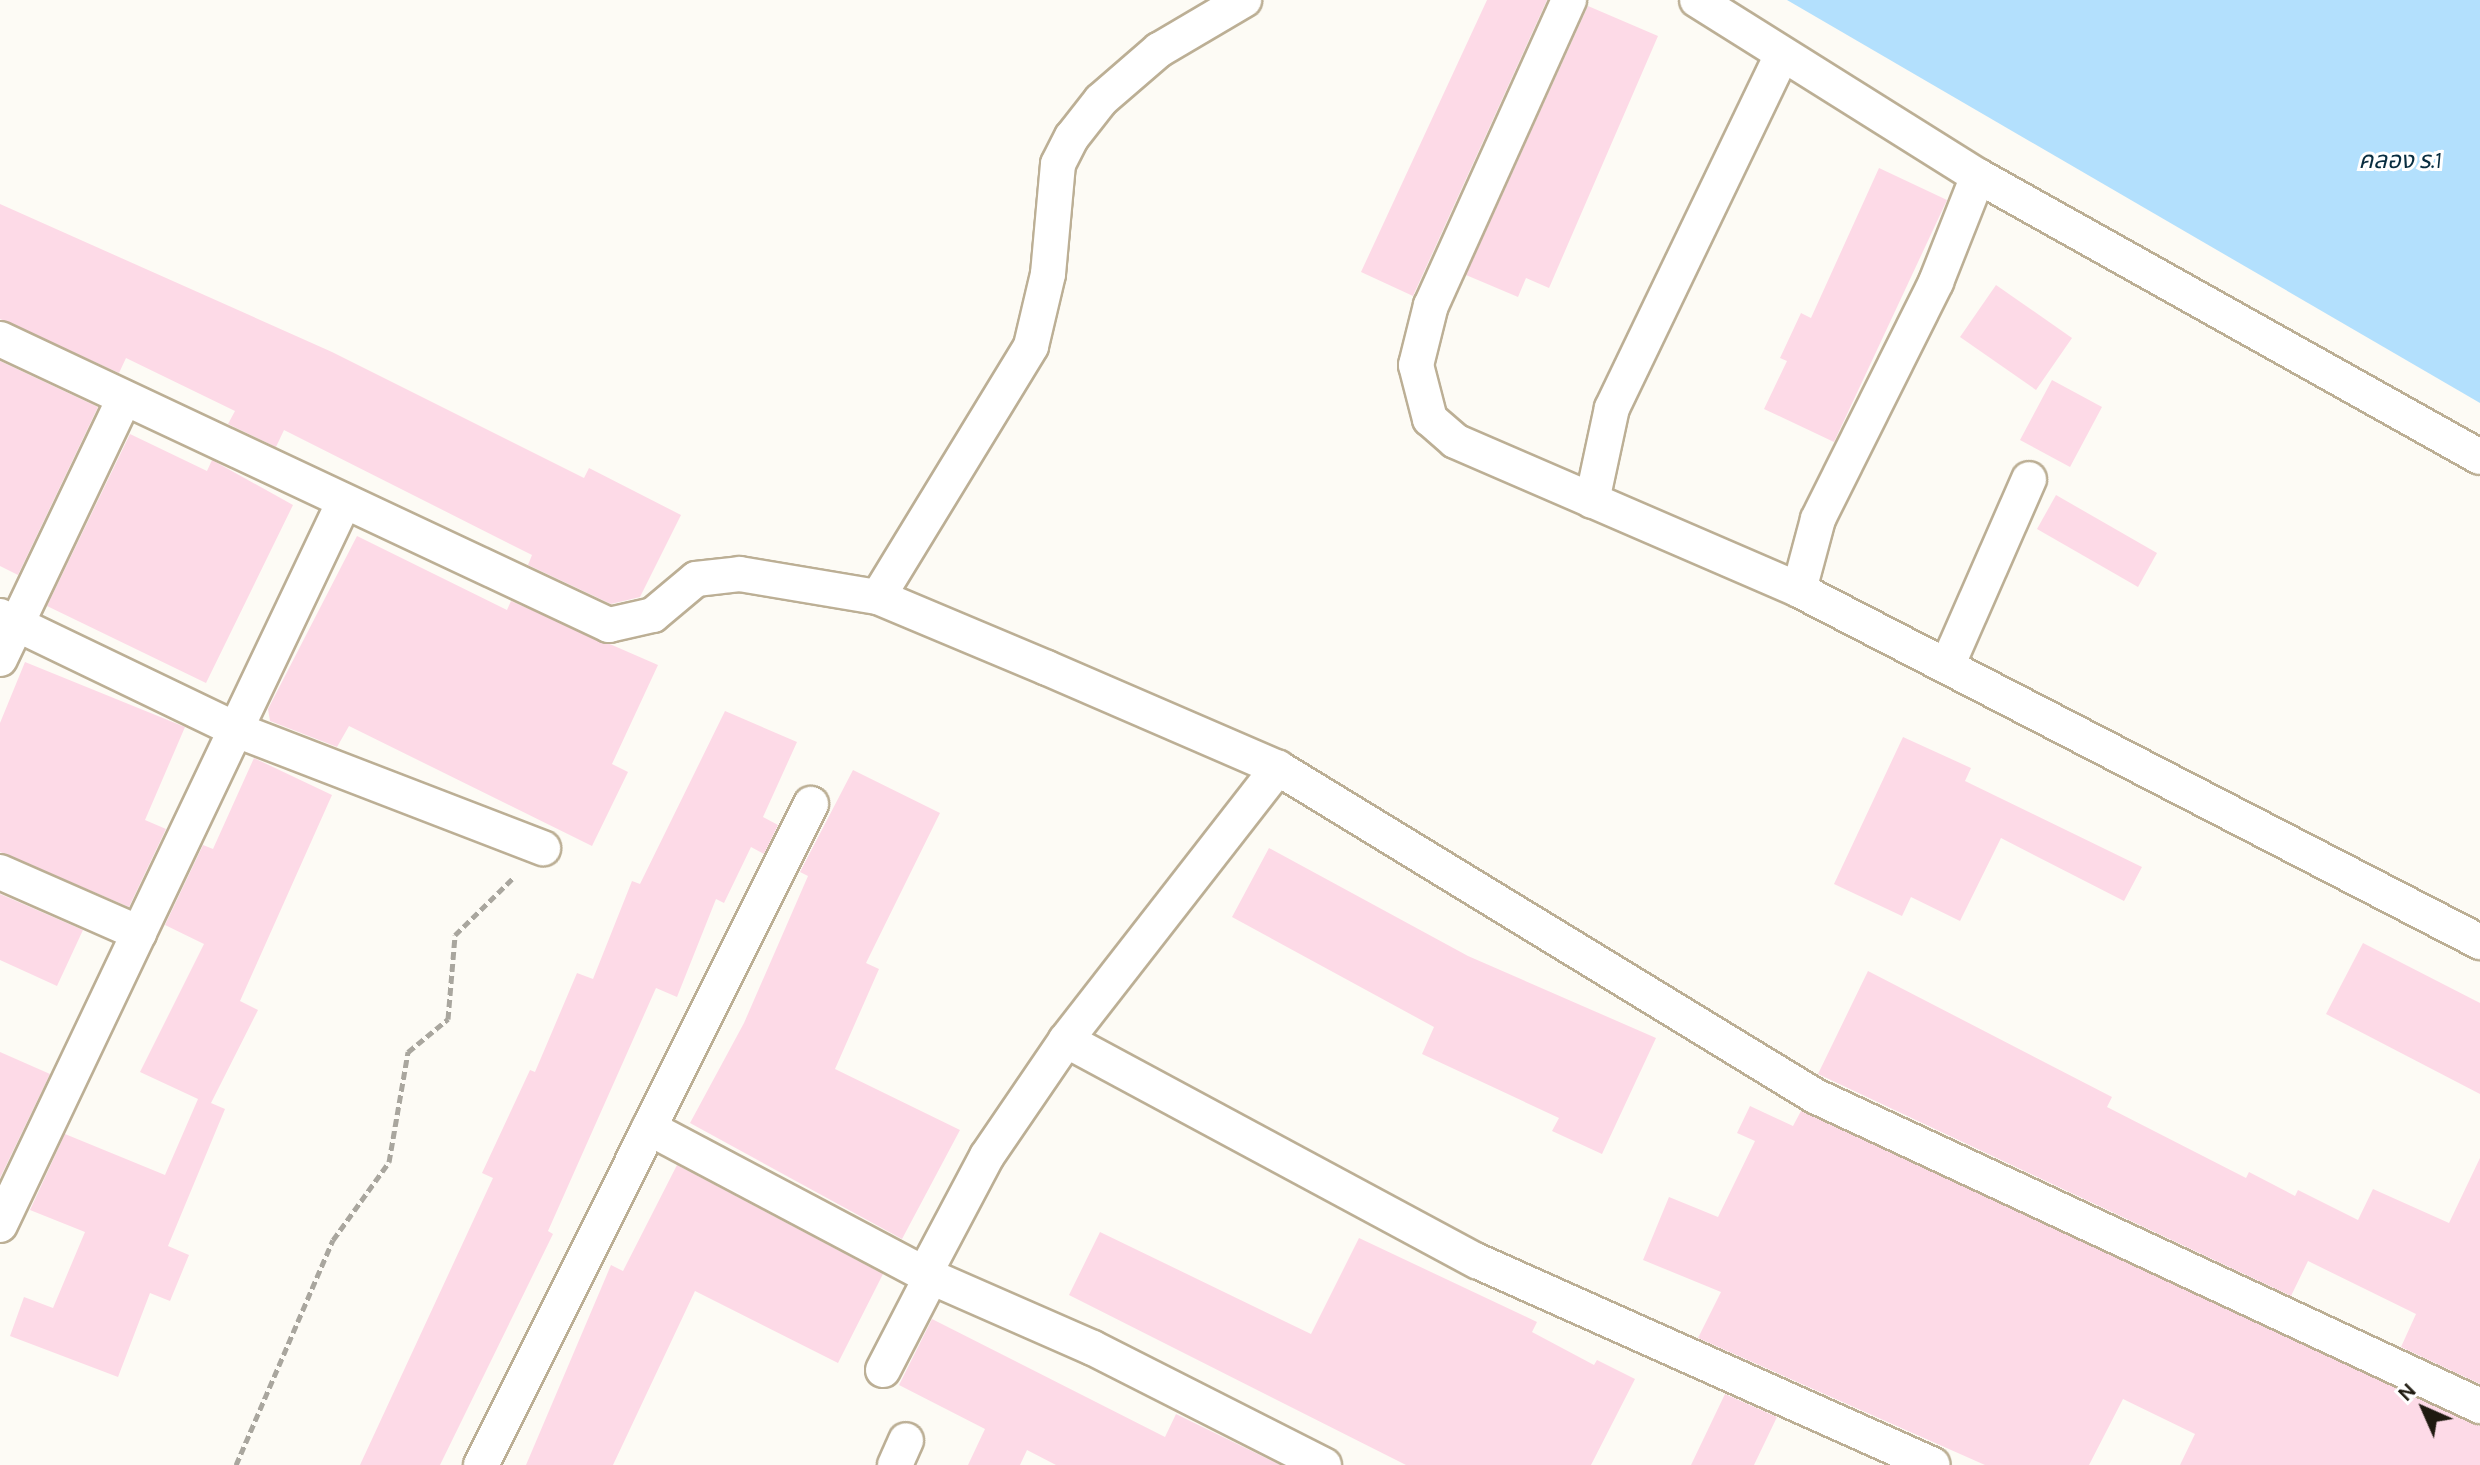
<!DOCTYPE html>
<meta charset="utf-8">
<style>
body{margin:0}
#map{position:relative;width:2480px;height:1465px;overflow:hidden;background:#fdfbf5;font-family:Karla,"Noto Sans Thai",sans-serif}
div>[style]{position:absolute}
.water>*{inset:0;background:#b3e0fd}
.building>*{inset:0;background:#fddae7}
.path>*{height:5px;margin-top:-2.5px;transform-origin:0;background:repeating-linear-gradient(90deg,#a9a69e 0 8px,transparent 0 12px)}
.roads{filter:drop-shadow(2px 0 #bcaf95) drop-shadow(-2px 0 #bcaf95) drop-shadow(0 2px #bcaf95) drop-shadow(0 -2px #bcaf95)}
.street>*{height:34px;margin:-17px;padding:0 17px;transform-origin:17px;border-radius:17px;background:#fff}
span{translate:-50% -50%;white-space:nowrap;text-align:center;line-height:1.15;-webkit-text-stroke:6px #fff;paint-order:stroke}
.water-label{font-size:24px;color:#082d40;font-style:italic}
.north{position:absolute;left:2384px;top:1369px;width:80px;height:80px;-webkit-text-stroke:6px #fff;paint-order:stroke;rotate:315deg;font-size:22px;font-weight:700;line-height:32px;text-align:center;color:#1f1a10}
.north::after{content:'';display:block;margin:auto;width:28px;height:36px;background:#1f1a10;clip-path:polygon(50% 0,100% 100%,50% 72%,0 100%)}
</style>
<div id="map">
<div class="water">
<i style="clip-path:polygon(1787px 0,2480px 0,2480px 403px)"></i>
</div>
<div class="building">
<i style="clip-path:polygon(1487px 0,1547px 0,1413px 296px,1361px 272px)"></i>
<i style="clip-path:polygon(1588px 6px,1658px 36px,1549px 288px,1526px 278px,1518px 297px,1466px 275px)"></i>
<i style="clip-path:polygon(1879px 168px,1947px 200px,1834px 442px,1764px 409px,1787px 361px,1780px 358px,1801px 313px,1811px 318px)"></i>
<i style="clip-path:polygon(0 204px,332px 352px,584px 478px,589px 468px,681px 515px,640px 597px,611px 604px,528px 565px,532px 555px,284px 430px,276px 447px,228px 424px,235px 411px,126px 358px,119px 373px,0 319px)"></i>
<i style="clip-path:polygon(1996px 285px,2072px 338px,2036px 390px,1960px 337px)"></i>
<i style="clip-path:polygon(0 361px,98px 407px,18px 575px,0 566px)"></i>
<i style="clip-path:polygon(2052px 380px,2102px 407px,2070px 467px,2020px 440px)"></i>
<i style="clip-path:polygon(130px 434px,207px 471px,212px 460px,293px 505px,206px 683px,47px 606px)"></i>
<i style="clip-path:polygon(2056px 495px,2157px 553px,2138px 587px,2037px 529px)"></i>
<i style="clip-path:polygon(357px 536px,507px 610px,511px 601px,658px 665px,612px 764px,628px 772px,592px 846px,349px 726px,337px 747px,270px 721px,268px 709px)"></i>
<i style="clip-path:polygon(25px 662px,185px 727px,145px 820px,166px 829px,129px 907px,0 852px,0 723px)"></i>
<i style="clip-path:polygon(725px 711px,797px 742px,763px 817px,778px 825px,764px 854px,751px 847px,724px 903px,716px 899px,677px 997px,656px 988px,548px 1231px,553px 1234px,440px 1465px,360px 1465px,493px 1178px,482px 1173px,530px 1070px,535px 1072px,577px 973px,593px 979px,632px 881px,640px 884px)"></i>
<i style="clip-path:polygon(1903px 737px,1971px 768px,1965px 781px,2142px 867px,2124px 901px,2001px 838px,1960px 921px,1911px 897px,1902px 916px,1834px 884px)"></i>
<i style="clip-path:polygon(254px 758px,332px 795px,240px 1001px,258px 1010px,211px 1103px,225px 1109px,168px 1246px,189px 1255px,170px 1301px,150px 1293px,118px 1377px,10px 1336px,24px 1297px,53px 1308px,85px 1232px,30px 1210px,65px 1134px,165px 1175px,198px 1099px,140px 1072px,204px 944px,165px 925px,203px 845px,213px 849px)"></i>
<i style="clip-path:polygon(853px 770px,940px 813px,866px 963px,879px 969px,835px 1069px,960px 1130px,902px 1239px,690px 1123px,744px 1023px,808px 876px,800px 872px)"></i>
<i style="clip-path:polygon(1269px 848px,1468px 956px,1656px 1038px,1602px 1154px,1552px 1131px,1559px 1118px,1422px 1054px,1434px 1027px,1232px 917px)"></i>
<i style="clip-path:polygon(0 894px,83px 930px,57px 986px,0 960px)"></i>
<i style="clip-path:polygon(2363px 943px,2480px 1003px,2480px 1094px,2326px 1014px)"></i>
<i style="clip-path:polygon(1868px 971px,2112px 1097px,2107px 1107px,2246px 1178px,2249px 1172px,2295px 1196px,2298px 1190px,2358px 1220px,2373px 1189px,2449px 1223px,2480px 1158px,2480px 1384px,2401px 1347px,2416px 1314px,2308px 1261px,2291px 1296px,1818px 1074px)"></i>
<i style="clip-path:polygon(0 1052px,50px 1074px,0 1178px)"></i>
<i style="clip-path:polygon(1750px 1106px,1793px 1126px,1801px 1111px,2480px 1426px,2480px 1465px,2180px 1465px,2195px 1434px,2123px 1399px,2089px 1465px,1985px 1465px,1698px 1338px,1721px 1292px,1643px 1260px,1669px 1197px,1718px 1217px,1755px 1141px,1737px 1133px)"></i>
<i style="clip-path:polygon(677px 1165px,883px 1274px,838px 1363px,695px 1291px,613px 1465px,526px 1465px,611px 1265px,623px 1271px)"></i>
<i style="clip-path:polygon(1100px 1232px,1311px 1334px,1359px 1238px,1537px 1322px,1532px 1332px,1594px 1365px,1597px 1360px,1635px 1379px,1591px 1465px,1406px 1465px,1069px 1295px)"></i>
<i style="clip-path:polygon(932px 1319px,1165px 1437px,1176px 1414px,1280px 1465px,1056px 1465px,1027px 1450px,1020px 1465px,968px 1465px,985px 1429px,899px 1385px)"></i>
<i style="clip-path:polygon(1725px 1394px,1777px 1417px,1754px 1465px,1691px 1465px)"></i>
</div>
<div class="path">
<i style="left:236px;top:1465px;width:245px;rotate:-66.7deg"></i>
<i style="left:333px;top:1240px;width:96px;rotate:-54.3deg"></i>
<i style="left:389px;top:1162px;width:112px;rotate:-80.2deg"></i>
<i style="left:408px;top:1052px;width:52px;rotate:-39.5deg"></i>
<i style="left:448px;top:1019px;width:84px;rotate:-85.2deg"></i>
<i style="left:455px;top:935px;width:83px;rotate:-44.5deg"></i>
</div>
<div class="roads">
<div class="street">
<i style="left:1569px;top:0;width:335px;rotate:114.3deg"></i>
<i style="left:1431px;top:305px;width:62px;rotate:104deg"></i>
<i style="left:1416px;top:365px;width:56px;rotate:75.5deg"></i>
<i style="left:1430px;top:419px;width:33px;rotate:41deg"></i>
<i style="left:1455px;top:441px;width:375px;rotate:23.4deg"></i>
<i style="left:1799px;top:590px;width:767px;rotate:27.33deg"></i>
<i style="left:1697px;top:0;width:332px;rotate:32.1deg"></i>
<i style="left:1978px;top:176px;width:575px;rotate:29.24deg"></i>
<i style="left:0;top:339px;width:673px;rotate:25.16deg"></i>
<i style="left:609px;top:625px;width:45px;rotate:-12.8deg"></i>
<i style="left:653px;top:615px;width:56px;rotate:-39.9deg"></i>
<i style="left:696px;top:579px;width:44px;rotate:-6.5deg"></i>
<i style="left:740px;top:574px;width:140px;rotate:9.5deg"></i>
<i style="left:878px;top:597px;width:183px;rotate:22.8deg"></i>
<i style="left:1047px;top:668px;width:252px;rotate:23.4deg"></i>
<i style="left:1278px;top:768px;width:629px;rotate:31.42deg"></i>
<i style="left:1815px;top:1096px;width:734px;rotate:24.99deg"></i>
<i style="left:1592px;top:501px;width:95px;rotate:-77.9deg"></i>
<i style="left:1612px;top:408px;width:392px;rotate:-64.3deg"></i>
<i style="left:1799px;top:590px;width:73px;rotate:-75deg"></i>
<i style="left:1818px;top:519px;width:265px;rotate:-63.5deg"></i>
<i style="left:1936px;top:282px;width:114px;rotate:-68.4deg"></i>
<i style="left:878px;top:597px;width:294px;rotate:-58.6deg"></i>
<i style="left:1031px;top:346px;width:74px;rotate:-76.7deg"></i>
<i style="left:1048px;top:274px;width:110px;rotate:-84.8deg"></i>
<i style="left:1058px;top:164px;width:30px;rotate:-63deg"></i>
<i style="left:1072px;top:137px;width:47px;rotate:-51.9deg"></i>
<i style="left:1101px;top:100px;width:77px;rotate:-40.8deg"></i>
<i style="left:1159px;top:50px;width:99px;rotate:-30.5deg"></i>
<i style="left:0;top:616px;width:265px;rotate:25.7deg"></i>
<i style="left:239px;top:731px;width:326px;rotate:21.1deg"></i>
<i style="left:0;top:659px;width:288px;rotate:-64.5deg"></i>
<i style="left:1947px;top:666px;width:204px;rotate:-66.3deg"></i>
<i style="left:0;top:872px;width:152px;rotate:23.7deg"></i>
<i style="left:1066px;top:1040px;width:467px;rotate:28.3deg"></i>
<i style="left:1477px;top:1261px;width:499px;rotate:24.1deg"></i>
<i style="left:649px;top:1128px;width:319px;rotate:27.9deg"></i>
<i style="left:931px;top:1277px;width:177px;rotate:23.7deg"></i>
<i style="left:1093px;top:1348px;width:259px;rotate:26.9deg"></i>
<i style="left:0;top:1225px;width:801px;rotate:-64.56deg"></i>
<i style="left:925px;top:1273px;width:132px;rotate:-62.1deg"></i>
<i style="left:987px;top:1156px;width:140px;rotate:-55.7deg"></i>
<i style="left:1066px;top:1040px;width:345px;rotate:-52.1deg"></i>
<i style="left:883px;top:1370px;width:105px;rotate:-62.7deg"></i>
<i style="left:481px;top:1465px;width:739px;rotate:-63.47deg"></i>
<i style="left:895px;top:1465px;width:27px;rotate:-66deg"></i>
</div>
</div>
<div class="water-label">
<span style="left:2400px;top:161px">คลอง ร.1</span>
</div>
<div class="north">N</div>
</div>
